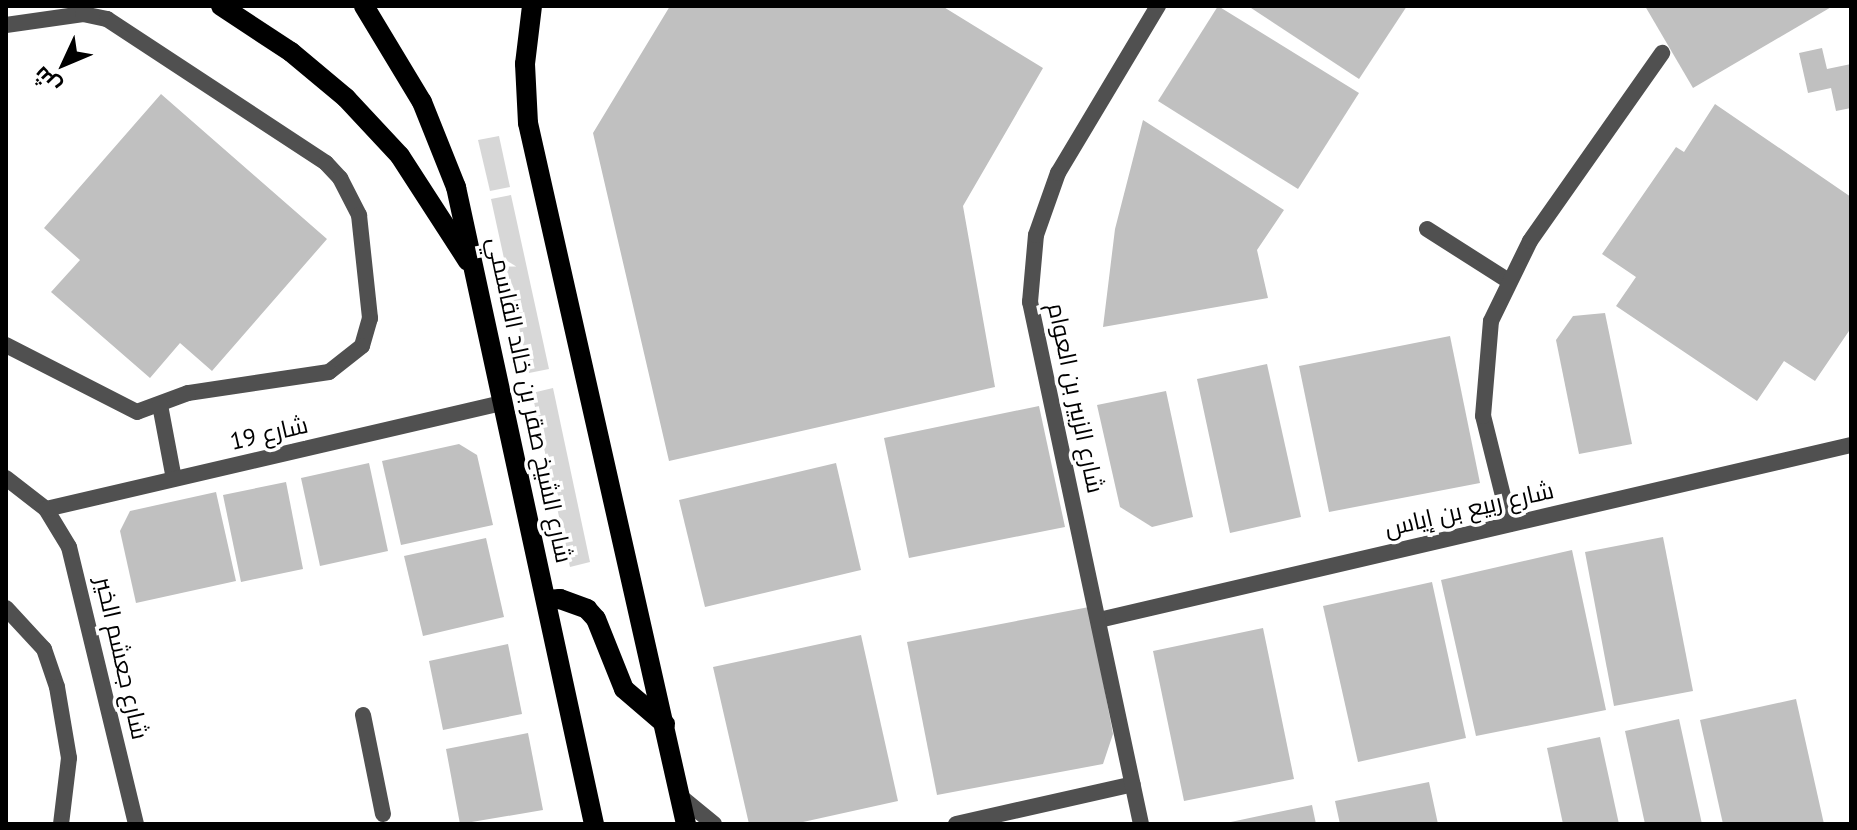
<!DOCTYPE html>
<meta charset="utf-8">
<style>
body{margin:0}
#map{position:relative;width:1857px;height:830px;overflow:hidden;background:#fff;font-family:"PT Sans",Cairo,sans-serif}
div>[style]{position:absolute}
.green>*{inset:0;background:#d7d7d7}
.building>*{inset:0;background:#c0c0c0}
.lane>*{height:16px;margin:-8px;padding:0 8px;transform-origin:8px;border-radius:8px;background:#505050}
.street>*{height:16px;margin:-8px;padding:0 8px;transform-origin:8px;border-radius:8px;background:#505050}
.primary>*{height:20px;margin:-10px;padding:0 10px;transform-origin:10px;border-radius:10px;background:#000}
span{translate:-50% -50%;white-space:nowrap;text-align:center;line-height:1.15;-webkit-text-stroke:7px #fff;paint-order:stroke}
.street-label{font-size:24px;color:#000}
.frame{position:absolute;inset:0;border:8px solid #000;pointer-events:none}
.north{position:absolute;left:24px;top:24px;width:80px;height:80px;-webkit-text-stroke:6px #fff;paint-order:stroke;rotate:226deg;font-size:22px;font-weight:700;line-height:32px;text-align:center;color:#000}
.north::after{content:'';display:block;margin:auto;width:28px;height:36px;background:#000;clip-path:polygon(50% 0,100% 100%,50% 72%,0 100%)}
</style>
<div id="map">
<div class="green">
<i style="clip-path:polygon(499px 136px,510px 187px,490px 191px,478px 140px)"></i>
<i style="clip-path:polygon(511px 195px,549px 369px,529px 373px,491px 199px)"></i>
<i style="clip-path:polygon(553px 388px,590px 562px,570px 567px,532px 393px)"></i>
</div>
<div class="building">
<i style="clip-path:polygon(670px 6px,942px 6px,1043px 68px,963px 206px,995px 387px,669px 461px,593px 133px)"></i>
<i style="clip-path:polygon(1218px 6px,1359px 93px,1298px 189px,1158px 101px)"></i>
<i style="clip-path:polygon(1248px 6px,1407px 6px,1359px 79px)"></i>
<i style="clip-path:polygon(1645px 6px,1833px 6px,1693px 88px)"></i>
<i style="clip-path:polygon(1822px 48px,1827px 69px,1851px 64px,1851px 108px,1836px 111px,1831px 88px,1808px 93px,1799px 53px)"></i>
<i style="clip-path:polygon(161px 94px,327px 239px,212px 371px,180px 343px,150px 378px,51px 292px,80px 260px,44px 228px)"></i>
<i style="clip-path:polygon(1715px 104px,1851px 197px,1851px 328px,1815px 381px,1784px 361px,1757px 401px,1616px 306px,1636px 277px,1602px 254px,1676px 147px,1684px 152px)"></i>
<i style="clip-path:polygon(1143px 120px,1284px 210px,1257px 250px,1268px 298px,1103px 327px,1115px 229px)"></i>
<i style="clip-path:polygon(1605px 313px,1632px 444px,1579px 454px,1556px 340px,1573px 316px)"></i>
<i style="clip-path:polygon(1450px 336px,1480px 483px,1329px 512px,1299px 366px)"></i>
<i style="clip-path:polygon(1267px 364px,1301px 517px,1230px 533px,1197px 379px)"></i>
<i style="clip-path:polygon(1166px 391px,1193px 517px,1152px 527px,1120px 507px,1097px 405px)"></i>
<i style="clip-path:polygon(1039px 406px,1065px 527px,909px 558px,884px 438px)"></i>
<i style="clip-path:polygon(459px 444px,477px 455px,493px 525px,401px 545px,382px 461px)"></i>
<i style="clip-path:polygon(369px 463px,388px 551px,320px 566px,301px 478px)"></i>
<i style="clip-path:polygon(836px 463px,861px 570px,705px 607px,679px 500px)"></i>
<i style="clip-path:polygon(286px 482px,303px 569px,241px 582px,223px 495px)"></i>
<i style="clip-path:polygon(216px 492px,236px 581px,136px 603px,120px 531px,130px 511px)"></i>
<i style="clip-path:polygon(1663px 537px,1693px 691px,1614px 706px,1585px 552px)"></i>
<i style="clip-path:polygon(486px 538px,504px 617px,423px 636px,404px 556px)"></i>
<i style="clip-path:polygon(1572px 550px,1606px 710px,1476px 736px,1441px 580px)"></i>
<i style="clip-path:polygon(1432px 582px,1466px 738px,1358px 762px,1323px 606px)"></i>
<i style="clip-path:polygon(1089px 607px,1113px 734px,1103px 764px,937px 795px,907px 642px)"></i>
<i style="clip-path:polygon(1263px 628px,1294px 779px,1184px 801px,1153px 651px)"></i>
<i style="clip-path:polygon(861px 635px,898px 801px,794px 824px,749px 824px,713px 667px)"></i>
<i style="clip-path:polygon(508px 644px,522px 714px,443px 730px,429px 661px)"></i>
<i style="clip-path:polygon(1796px 699px,1824px 824px,1723px 824px,1700px 720px)"></i>
<i style="clip-path:polygon(1679px 719px,1702px 824px,1645px 824px,1625px 731px)"></i>
<i style="clip-path:polygon(528px 733px,543px 810px,460px 824px,446px 749px)"></i>
<i style="clip-path:polygon(1600px 737px,1619px 824px,1563px 824px,1547px 748px)"></i>
<i style="clip-path:polygon(1429px 782px,1438px 824px,1340px 824px,1335px 801px)"></i>
<i style="clip-path:polygon(1312px 805px,1316px 824px,1226px 824px,1226px 823px)"></i>
</div>
<div class="lane">
<i style="left:6px;top:25px;width:78px;rotate:-8.1deg"></i>
<i style="left:83px;top:14px;width:25px;rotate:12deg"></i>
<i style="left:107px;top:19px;width:262px;rotate:33.3deg"></i>
<i style="left:326px;top:163px;width:21px;rotate:47deg"></i>
<i style="left:340px;top:178px;width:42px;rotate:62.8deg"></i>
<i style="left:359px;top:215px;width:104px;rotate:83.9deg"></i>
<i style="left:370px;top:318px;width:29px;rotate:106deg"></i>
<i style="left:362px;top:346px;width:42px;rotate:141.8deg"></i>
<i style="left:329px;top:372px;width:143px;rotate:171.5deg"></i>
<i style="left:188px;top:393px;width:54px;rotate:159.6deg"></i>
<i style="left:137px;top:412px;width:147px;rotate:-152.9deg"></i>
<i style="left:1427px;top:229px;width:95px;rotate:32.5deg"></i>
<i style="left:160px;top:405px;width:75px;rotate:79.3deg"></i>
<i style="left:6px;top:608px;width:56px;rotate:47.2deg"></i>
<i style="left:44px;top:649px;width:40px;rotate:71.1deg"></i>
<i style="left:57px;top:687px;width:72px;rotate:80.4deg"></i>
<i style="left:69px;top:758px;width:66px;rotate:96.9deg"></i>
<i style="left:363px;top:715px;width:101px;rotate:78.6deg"></i>
</div>
<div class="street">
<i style="left:6px;top:478px;width:51px;rotate:37.8deg"></i>
<i style="left:46px;top:509px;width:44px;rotate:58.8deg"></i>
<i style="left:69px;top:547px;width:285px;rotate:76.4deg"></i>
<i style="left:46px;top:509px;width:469px;rotate:-13.1deg"></i>
<i style="left:1510px;top:524px;width:111px;rotate:-104deg"></i>
<i style="left:1483px;top:416px;width:95px;rotate:-85.2deg"></i>
<i style="left:1491px;top:321px;width:89px;rotate:-64deg"></i>
<i style="left:1530px;top:241px;width:230px;rotate:-54.9deg"></i>
<i style="left:1099px;top:620px;width:772px;rotate:-13.1deg"></i>
<i style="left:681px;top:797px;width:43px;rotate:39.3deg"></i>
<i style="left:956px;top:824px;width:181px;rotate:-12.7deg"></i>
<i style="left:1141px;top:824px;width:534px;rotate:-102deg"></i>
<i style="left:1030px;top:302px;width:67px;rotate:-84.9deg"></i>
<i style="left:1036px;top:235px;width:66px;rotate:-70.5deg"></i>
<i style="left:1058px;top:173px;width:195px;rotate:-59.1deg"></i>
</div>
<div class="primary">
<i style="left:221px;top:6px;width:84px;rotate:33.3deg"></i>
<i style="left:291px;top:52px;width:72px;rotate:39.9deg"></i>
<i style="left:346px;top:98px;width:79px;rotate:47deg"></i>
<i style="left:400px;top:156px;width:125px;rotate:57.1deg"></i>
<i style="left:364px;top:6px;width:112px;rotate:58.9deg"></i>
<i style="left:422px;top:102px;width:92px;rotate:68.2deg"></i>
<i style="left:456px;top:187px;width:652px;rotate:77.78deg"></i>
<i style="left:532px;top:6px;width:58px;rotate:96.9deg"></i>
<i style="left:525px;top:64px;width:59px;rotate:87.1deg"></i>
<i style="left:528px;top:123px;width:719px;rotate:77.3deg"></i>
<i style="left:546px;top:600px;width:14px;rotate:-4deg"></i>
<i style="left:560px;top:599px;width:29px;rotate:20deg"></i>
<i style="left:587px;top:609px;width:13px;rotate:48deg"></i>
<i style="left:596px;top:619px;width:75px;rotate:68.2deg"></i>
<i style="left:624px;top:689px;width:54px;rotate:40.5deg"></i>
</div>
<div class="street-label">
<span style="left:1076px;top:398px;rotate:78deg">شارع الزبير بن العوام</span>
<span style="left:530px;top:400px;rotate:78deg">شارع الشيخ صقر بن خالد القاسمي</span>
<span style="left:269px;top:433px;rotate:-13deg">شارع 19</span>
<span style="left:1469px;top:509px;rotate:-13deg">شارع ربيع بن إياس</span>
<span style="left:122px;top:658px;rotate:77deg">شارع جعشم الخير</span>
</div>
<div class="frame"></div>
<div class="north">ش</div>
</div>
